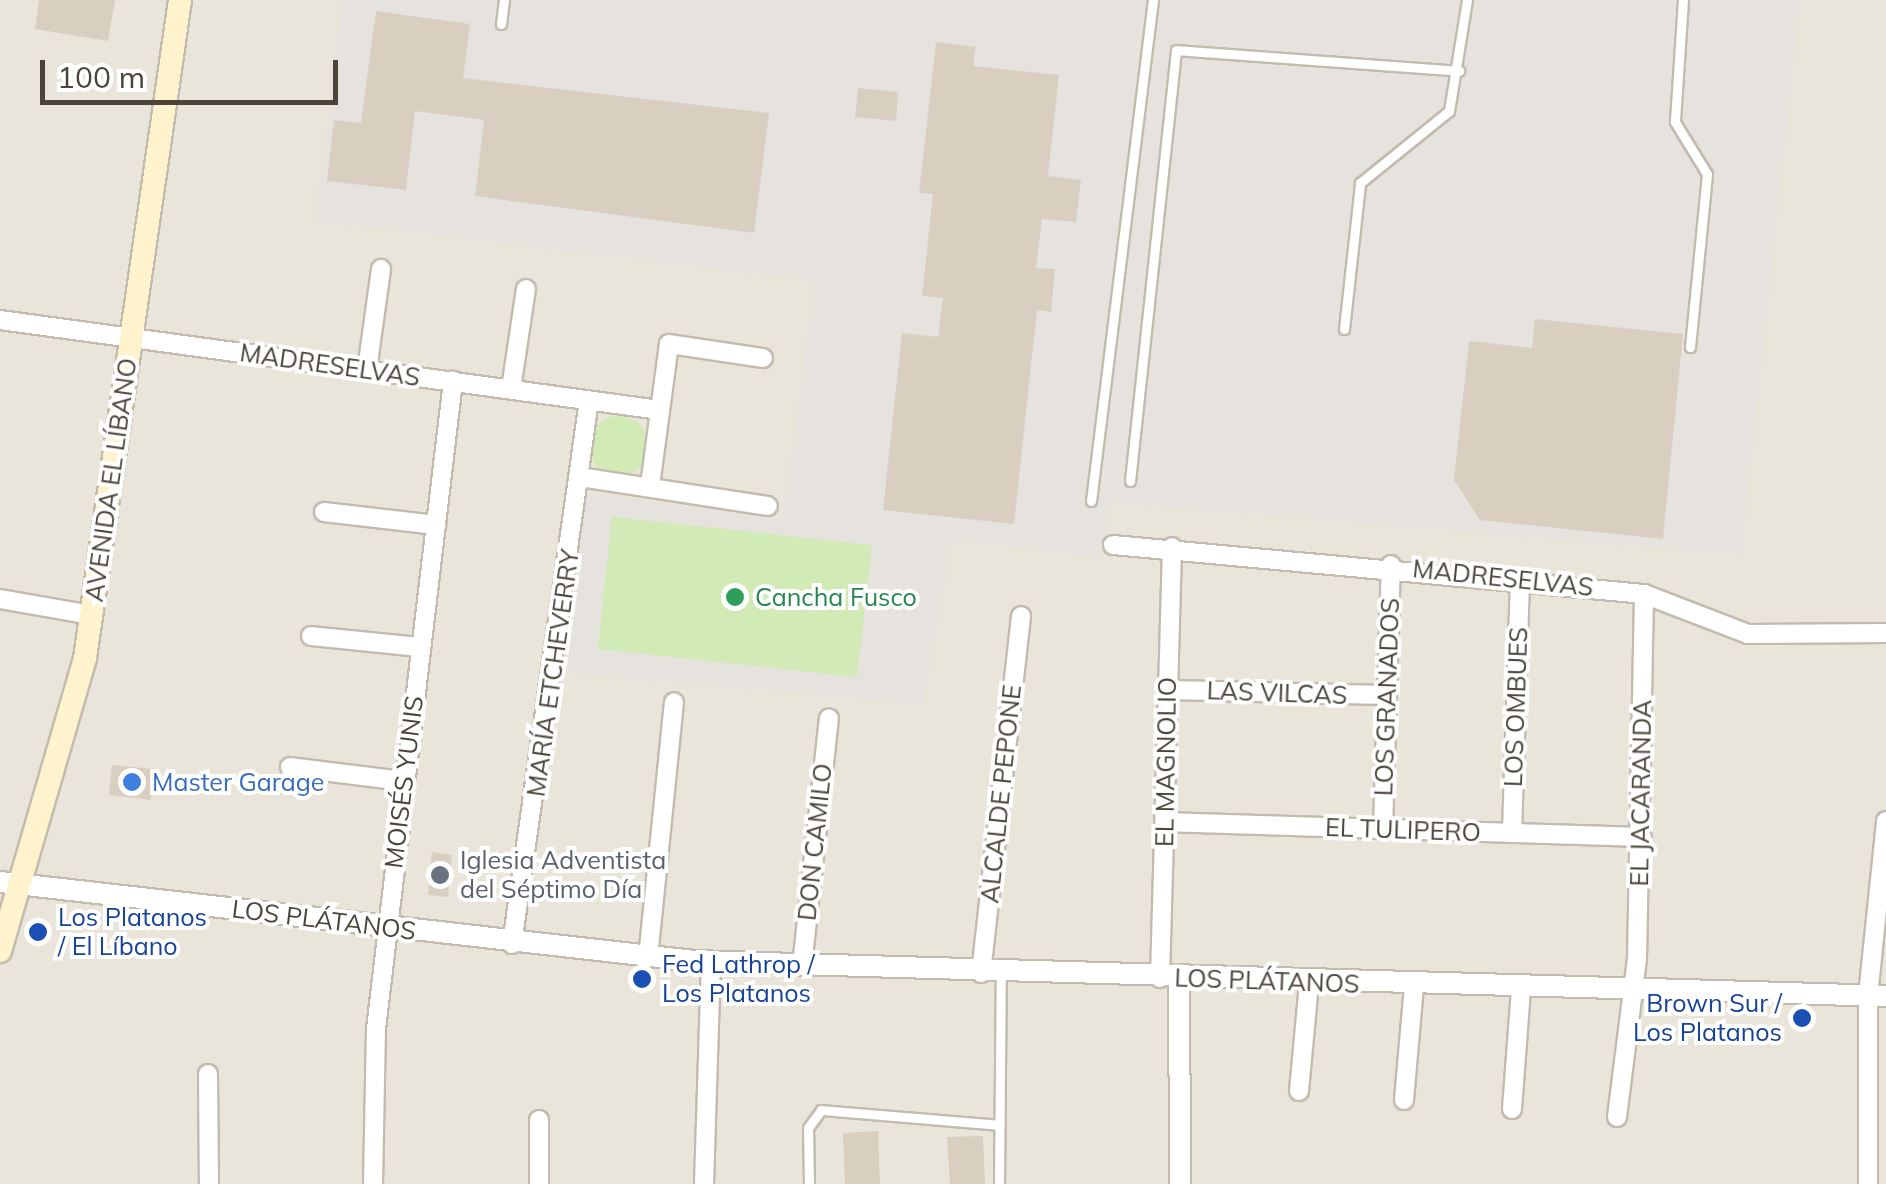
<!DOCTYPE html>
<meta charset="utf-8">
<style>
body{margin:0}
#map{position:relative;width:1886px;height:1184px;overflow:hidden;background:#f6f3ec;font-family:Mulish,sans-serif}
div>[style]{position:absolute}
.residential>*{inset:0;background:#eae5da}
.industrial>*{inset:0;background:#e6e2dd}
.green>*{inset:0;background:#d2eab5}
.round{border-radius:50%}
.building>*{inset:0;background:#d8cfc1}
.roads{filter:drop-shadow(2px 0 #c2bbae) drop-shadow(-2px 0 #c2bbae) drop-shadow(0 2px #c2bbae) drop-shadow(0 -2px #c2bbae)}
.service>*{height:9px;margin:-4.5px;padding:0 4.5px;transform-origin:4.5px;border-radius:4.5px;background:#fff}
.minor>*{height:18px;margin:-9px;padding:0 9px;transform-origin:9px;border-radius:9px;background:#fff}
.tertiary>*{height:20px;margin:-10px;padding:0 10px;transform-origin:10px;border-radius:10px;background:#fff}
.secondary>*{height:22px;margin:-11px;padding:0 11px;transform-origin:11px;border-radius:11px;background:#fff3cd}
.dots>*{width:28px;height:28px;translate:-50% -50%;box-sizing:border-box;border:5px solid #fff;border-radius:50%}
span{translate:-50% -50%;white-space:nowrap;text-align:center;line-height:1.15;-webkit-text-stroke:8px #fff;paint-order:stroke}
.street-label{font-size:25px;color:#4b4439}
.leisure-label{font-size:25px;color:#27864d}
.left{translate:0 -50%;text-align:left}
.shop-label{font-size:25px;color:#366cbe}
.worship-label{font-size:25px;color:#5b616d}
.transit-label{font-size:25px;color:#164399}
.right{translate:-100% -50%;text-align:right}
.scale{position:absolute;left:40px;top:60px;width:298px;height:45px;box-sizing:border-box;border:5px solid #4b4439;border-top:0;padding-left:12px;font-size:30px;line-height:35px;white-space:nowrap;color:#4b4439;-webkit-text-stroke:8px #fff;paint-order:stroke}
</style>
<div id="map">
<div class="residential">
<i style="clip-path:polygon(0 0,1886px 0,1886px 1184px,0 1184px)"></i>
</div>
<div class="industrial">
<i style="clip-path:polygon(343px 0,1800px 0,1741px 555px,1110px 502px,1098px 558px,952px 540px,923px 704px,559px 673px,588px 493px,783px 519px,815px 281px,315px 221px)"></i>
</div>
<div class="green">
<i class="round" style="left:589px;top:416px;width:60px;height:60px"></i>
<i style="clip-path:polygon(612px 517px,872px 545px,857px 677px,598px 649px)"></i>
</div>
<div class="building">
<i style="clip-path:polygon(39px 0,115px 0,108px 41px,35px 29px)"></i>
<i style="clip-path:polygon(376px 11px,470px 24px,463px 78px,769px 113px,754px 233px,475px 196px,484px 120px,415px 111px,406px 190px,327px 181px,334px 120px,361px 123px)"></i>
<i style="clip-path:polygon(936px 42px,976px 47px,973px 66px,1059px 75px,1048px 176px,1081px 180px,1076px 222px,1042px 219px,1036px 268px,1055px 269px,1051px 312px,1037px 310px,1014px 524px,883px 510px,902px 333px,938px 337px,943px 298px,922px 296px,933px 194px,919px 193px)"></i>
<i style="clip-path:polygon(858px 88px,898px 92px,896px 121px,855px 117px)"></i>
<i style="clip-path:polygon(1535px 319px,1683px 334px,1663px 539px,1480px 520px,1454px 480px,1469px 341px,1532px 348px)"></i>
<i style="clip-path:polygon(112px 765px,154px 769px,151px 800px,109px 795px)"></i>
<i style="clip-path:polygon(432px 852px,452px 855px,448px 897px,428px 895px)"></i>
<i style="clip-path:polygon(878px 1131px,880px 1184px,845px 1184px,843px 1133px)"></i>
<i style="clip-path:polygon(983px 1136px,985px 1184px,950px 1184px,947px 1137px)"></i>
</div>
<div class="roads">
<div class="service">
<i style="left:1683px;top:0;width:122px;rotate:93.8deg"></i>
<i style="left:1675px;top:122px;width:61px;rotate:58.4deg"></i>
<i style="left:1707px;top:174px;width:174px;rotate:95.6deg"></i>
<i style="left:501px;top:24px;width:24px;rotate:-83deg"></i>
<i style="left:1344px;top:329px;width:147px;rotate:-83.7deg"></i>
<i style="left:1360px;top:183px;width:114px;rotate:-39deg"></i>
<i style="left:1449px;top:111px;width:112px;rotate:-80.8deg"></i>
<i style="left:1130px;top:481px;width:433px;rotate:-83.9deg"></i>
<i style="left:1176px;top:50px;width:284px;rotate:4.2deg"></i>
<i style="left:1091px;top:501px;width:505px;rotate:-82.95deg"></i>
<i style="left:809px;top:1184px;width:56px;rotate:-91deg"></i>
<i style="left:808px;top:1128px;width:22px;rotate:-54deg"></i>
<i style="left:821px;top:1110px;width:179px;rotate:4.8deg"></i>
<i style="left:999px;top:1184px;width:211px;rotate:-89.5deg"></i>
</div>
<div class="minor">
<i style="left:0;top:320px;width:666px;rotate:7.77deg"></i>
<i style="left:367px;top:370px;width:102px;rotate:-82.1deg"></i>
<i style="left:511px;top:389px;width:101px;rotate:-81.5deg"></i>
<i style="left:580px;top:477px;width:190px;rotate:8.8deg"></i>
<i style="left:650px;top:486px;width:143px;rotate:-82.4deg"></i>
<i style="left:669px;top:344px;width:95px;rotate:8.5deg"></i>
<i style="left:324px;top:512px;width:113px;rotate:6.6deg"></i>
<i style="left:1113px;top:545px;width:533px;rotate:5.27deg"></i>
<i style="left:1644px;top:594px;width:111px;rotate:21deg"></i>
<i style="left:1748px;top:634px;width:138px;rotate:-0.4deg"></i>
<i style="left:0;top:599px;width:93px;rotate:9.9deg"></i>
<i style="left:311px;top:636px;width:110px;rotate:5.8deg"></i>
<i style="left:1167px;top:690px;width:220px;rotate:1.3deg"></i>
<i style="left:290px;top:767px;width:114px;rotate:7.1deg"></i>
<i style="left:1165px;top:822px;width:477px;rotate:1.8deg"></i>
<i style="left:1383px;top:830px;width:265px;rotate:-88.3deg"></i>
<i style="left:1512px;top:833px;width:253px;rotate:-88.2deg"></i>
<i style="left:512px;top:944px;width:549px;rotate:-81.94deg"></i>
<i style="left:648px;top:958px;width:257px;rotate:-84.2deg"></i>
<i style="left:802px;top:966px;width:249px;rotate:-83.8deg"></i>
<i style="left:981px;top:973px;width:359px;rotate:-83.6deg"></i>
<i style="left:1160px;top:978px;width:431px;rotate:-88.4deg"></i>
<i style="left:208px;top:1074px;width:110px;rotate:89.5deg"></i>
<i style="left:1299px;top:1091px;width:108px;rotate:-84.7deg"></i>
<i style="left:1404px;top:1100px;width:114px;rotate:-85deg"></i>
<i style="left:1512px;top:1109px;width:119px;rotate:-85.7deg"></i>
<i style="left:1617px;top:1117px;width:159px;rotate:-82.8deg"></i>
<i style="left:1637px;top:959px;width:365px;rotate:-88.9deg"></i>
<i style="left:539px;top:1120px;width:64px;rotate:90deg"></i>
<i style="left:373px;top:1184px;width:155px;rotate:-88.9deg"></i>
<i style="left:376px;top:1029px;width:653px;rotate:-83.22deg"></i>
<i style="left:704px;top:1184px;width:222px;rotate:-88.2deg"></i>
<i style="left:1868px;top:1184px;width:188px;rotate:-90deg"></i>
<i style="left:1868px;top:996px;width:176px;rotate:-84.1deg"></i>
</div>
<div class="tertiary">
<i style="left:0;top:882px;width:698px;rotate:6.49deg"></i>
<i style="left:694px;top:961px;width:1193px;rotate:1.68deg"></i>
<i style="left:1179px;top:978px;width:206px;rotate:89.7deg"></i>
</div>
<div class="secondary">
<i style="left:0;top:951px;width:305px;rotate:-73.8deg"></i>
<i style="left:85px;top:658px;width:665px;rotate:-81.78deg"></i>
</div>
</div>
<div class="dots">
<i style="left:735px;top:597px;background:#2e9e5b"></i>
<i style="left:132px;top:782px;background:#3f7fe0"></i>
<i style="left:440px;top:875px;background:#6b7280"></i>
<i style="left:38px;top:932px;background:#1a4fb4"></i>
<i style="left:642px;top:979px;background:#1a4fb4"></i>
<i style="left:1802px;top:1018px;background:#1a4fb4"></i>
</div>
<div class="street-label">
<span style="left:330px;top:365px;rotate:8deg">MADRESELVAS</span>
<span style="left:111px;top:480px;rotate:-82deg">AVENIDA EL LÍBANO</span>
<span style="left:1503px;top:578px;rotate:6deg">MADRESELVAS</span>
<span style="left:553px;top:673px;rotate:-82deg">MARÍA ETCHEVERRY</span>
<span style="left:1277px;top:693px;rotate:2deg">LAS VILCAS</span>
<span style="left:1387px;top:697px;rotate:-88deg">LOS GRANADOS</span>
<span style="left:1516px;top:707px;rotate:-88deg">LOS OMBUES</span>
<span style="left:1166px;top:762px;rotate:-89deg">EL MAGNOLIO</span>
<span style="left:404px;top:782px;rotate:-83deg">MOISÉS YUNIS</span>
<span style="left:1641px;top:793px;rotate:-89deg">EL JACARANDA</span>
<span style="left:1001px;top:794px;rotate:-84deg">ALCALDE PEPONE</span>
<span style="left:1403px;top:830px;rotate:2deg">EL TULIPERO</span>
<span style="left:815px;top:842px;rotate:-84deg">DON CAMILO</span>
<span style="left:324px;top:920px;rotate:7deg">LOS PLÁTANOS</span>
<span style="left:1267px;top:981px;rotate:2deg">LOS PLÁTANOS</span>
</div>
<div class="leisure-label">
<span class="left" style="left:755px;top:597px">Cancha Fusco</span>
</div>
<div class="shop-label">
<span class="left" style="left:152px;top:782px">Master Garage</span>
</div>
<div class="worship-label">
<span class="left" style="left:460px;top:875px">Iglesia Adventista<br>del Séptimo Día</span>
</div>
<div class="transit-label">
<span class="left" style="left:58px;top:932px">Los Platanos<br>/ El Líbano</span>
<span class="left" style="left:662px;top:979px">Fed Lathrop /<br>Los Platanos</span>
<span class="right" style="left:1782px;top:1018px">Brown Sur /<br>Los Platanos</span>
</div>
<div class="scale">100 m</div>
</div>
